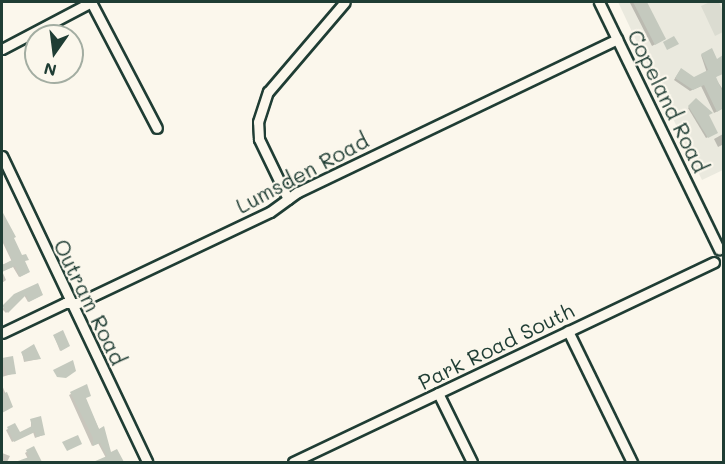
<!DOCTYPE html>
<style>
body{margin:0}
#map{position:relative;width:725px;height:464px;overflow:hidden;background:#fbf7ec;font-family:Mali,sans-serif}
div>[style]{position:absolute}
.built>*{inset:0;background:#eae9de}
.green>*{inset:0;background:#dbdcd1}
.shadow>*{inset:0;background:#0003}
.building>*{inset:0;background:#c4c9be}
.roads{filter:drop-shadow(2px 0 #1f3d34) drop-shadow(-2px 0 #1f3d34) drop-shadow(0 2px #1f3d34) drop-shadow(0 -2px #1f3d34)}
.street>*{height:9px;margin:-4.5px;padding:0 4.5px;transform-origin:4.5px;border-radius:4.5px;background:#fbf7ec}
span{translate:-50% -50%;white-space:nowrap;text-align:center;line-height:1.15;-webkit-text-stroke:4.5px #fbf7ec;paint-order:stroke}
.street-label{font-size:21px;color:#1f3d34}
.frame{position:absolute;inset:0;border:3px solid #1f3d34;pointer-events:none}
.north{position:absolute;left:24px;top:24px;width:60px;height:60px;box-sizing:border-box;background:#fbf7ec;border:2px solid #a3ada2;border-radius:50%;rotate:194deg;font-size:16px;font-weight:700;line-height:24px;text-align:center;color:#1f3d34}
.north::after{content:'';display:block;margin:auto;width:21px;height:27px;background:#1f3d34;clip-path:polygon(50% 0,100% 100%,50% 72%,0 100%)}
</style>
<div id="map">
<div class="built">
<i style="clip-path:polygon(618px 2px,723px 2px,723px 170px,702px 180px)"></i>
</div>
<div class="green">
<i style="clip-path:polygon(710px 2px,719px 2px,723px 12px,723px 32px,715px 36px,701px 6px)"></i>
</div>
<div class="shadow">
<i style="clip-path:polygon(625px 2px,646px 2px,665px 39px,652px 46px,630px 3px)"></i>
<i style="clip-path:polygon(701px 55px,716px 61px,724px 57px,724px 68px,715px 78px,724px 91px,724px 108px,714px 113px,701px 86px,690px 91px,674px 80px,679px 72px,694px 79px,707px 73px)"></i>
<i style="clip-path:polygon(696px 100px,714px 134px,706px 138px,688px 108px)"></i>
<i style="clip-path:polygon(723px 134px,724px 144px,718px 147px,714px 139px)"></i>
<i style="clip-path:polygon(2px 213px,27px 273px,19px 277px,13px 267px,2px 271px,6px 280px,2px 283px,2px 265px,12px 262px,2px 241px)"></i>
<i style="clip-path:polygon(37px 285px,40px 296px,28px 302px,24px 295px,6px 313px,2px 309px)"></i>
<i style="clip-path:polygon(54px 336px,67px 347px,60px 351px)"></i>
<i style="clip-path:polygon(33px 346px,39px 359px,24px 362px,22px 352px)"></i>
<i style="clip-path:polygon(12px 358px,15px 373px,2px 377px,2px 360px)"></i>
<i style="clip-path:polygon(2px 385px,11px 407px,2px 412px)"></i>
<i style="clip-path:polygon(86px 386px,85px 398px,110px 454px,117px 451px,123px 462px,102px 462px,106px 458px,98px 443px,92px 446px,69px 395px)"></i>
<i style="clip-path:polygon(31px 420px,43px 435px,35px 438px,33px 432px,12px 442px,6px 430px,15px 425px,19px 434px,31px 428px)"></i>
<i style="clip-path:polygon(33px 448px,40px 462px,22px 462px,28px 459px,25px 453px)"></i>
<i style="clip-path:polygon(2px 453px,10px 456px,7px 462px,2px 462px)"></i>
</div>
<div class="building">
<i style="clip-path:polygon(633px 2px,647px 2px,666px 39px,655px 45px)"></i>
<i style="clip-path:polygon(674px 36px,679px 44px,667px 50px,663px 42px)"></i>
<i style="clip-path:polygon(712px 48px,717px 59px,723px 55px,723px 74px,716px 77px,723px 93px,723px 108px,717px 112px,704px 85px,693px 90px,675px 78px,681px 68px,694px 77px,708px 70px,701px 54px)"></i>
<i style="clip-path:polygon(696px 98px,713px 113px,709px 115px,718px 133px,708px 138px,688px 106px)"></i>
<i style="clip-path:polygon(2px 211px,16px 237px,14px 238px,22px 255px,26px 254px,29px 260px,25px 261px,30px 272px,20px 277px,15px 266px,2px 272px,2px 265px,12px 260px,2px 238px)"></i>
<i style="clip-path:polygon(38px 283px,43px 295px,29px 302px,26px 295px,8px 313px,2px 306px,14px 294px)"></i>
<i style="clip-path:polygon(63px 330px,70px 346px,61px 351px,53px 335px)"></i>
<i style="clip-path:polygon(34px 344px,41px 359px,25px 361px,21px 352px)"></i>
<i style="clip-path:polygon(13px 356px,16px 374px,7px 375px,2px 358px)"></i>
<i style="clip-path:polygon(73px 360px,76px 371px,66px 378px,57px 377px,53px 370px)"></i>
<i style="clip-path:polygon(87px 384px,91px 396px,86px 398px,99px 429px,104px 426px,111px 452px,117px 449px,124px 462px,93px 462px,107px 456px,100px 443px,93px 446px,93px 438px,70px 392px)"></i>
<i style="clip-path:polygon(7px 392px,13px 407px,2px 413px,2px 394px)"></i>
<i style="clip-path:polygon(41px 416px,45px 435px,36px 437px,35px 432px,14px 442px,7px 427px,15px 423px,20px 432px,32px 426px,30px 419px)"></i>
<i style="clip-path:polygon(78px 435px,82px 444px,67px 451px,62px 442px)"></i>
<i style="clip-path:polygon(34px 446px,42px 462px,15px 462px,29px 457px,26px 450px)"></i>
</div>
<div class="roads">
<div class="street">
<i style="left:91px;top:2px;width:142px;rotate:62.4deg"></i>
<i style="left:599px;top:2px;width:275px;rotate:64.1deg"></i>
<i style="left:2px;top:49px;width:101px;rotate:-27.8deg"></i>
<i style="left:2px;top:156px;width:339px;rotate:64.6deg"></i>
<i style="left:288px;top:199px;width:67px;rotate:-115.8deg"></i>
<i style="left:259px;top:139px;width:17px;rotate:-93deg"></i>
<i style="left:258px;top:122px;width:32px;rotate:-72deg"></i>
<i style="left:268px;top:92px;width:118px;rotate:-49.5deg"></i>
<i style="left:568px;top:331px;width:146px;rotate:64deg"></i>
<i style="left:2px;top:333px;width:70px;rotate:-25.5deg"></i>
<i style="left:65px;top:303px;width:13px"></i>
<i style="left:78px;top:303px;width:212px;rotate:-25.4deg"></i>
<i style="left:270px;top:212px;width:34px;rotate:-36deg"></i>
<i style="left:298px;top:192px;width:354px;rotate:-25.6deg"></i>
<i style="left:438px;top:393px;width:77px;rotate:63.8deg"></i>
<i style="left:293px;top:462px;width:466px;rotate:-25.4deg"></i>
</div>
</div>
<div class="street-label">
<span style="left:668px;top:101px;rotate:64deg">Copeland Road</span>
<span style="left:302px;top:173px;rotate:-28deg">Lumsden Road</span>
<span style="left:90px;top:302px;rotate:64deg">Outram Road</span>
<span style="left:496px;top:346px;rotate:-26deg">Park Road South</span>
</div>
<div class="frame"></div>
<div class="north">N</div>
</div>
